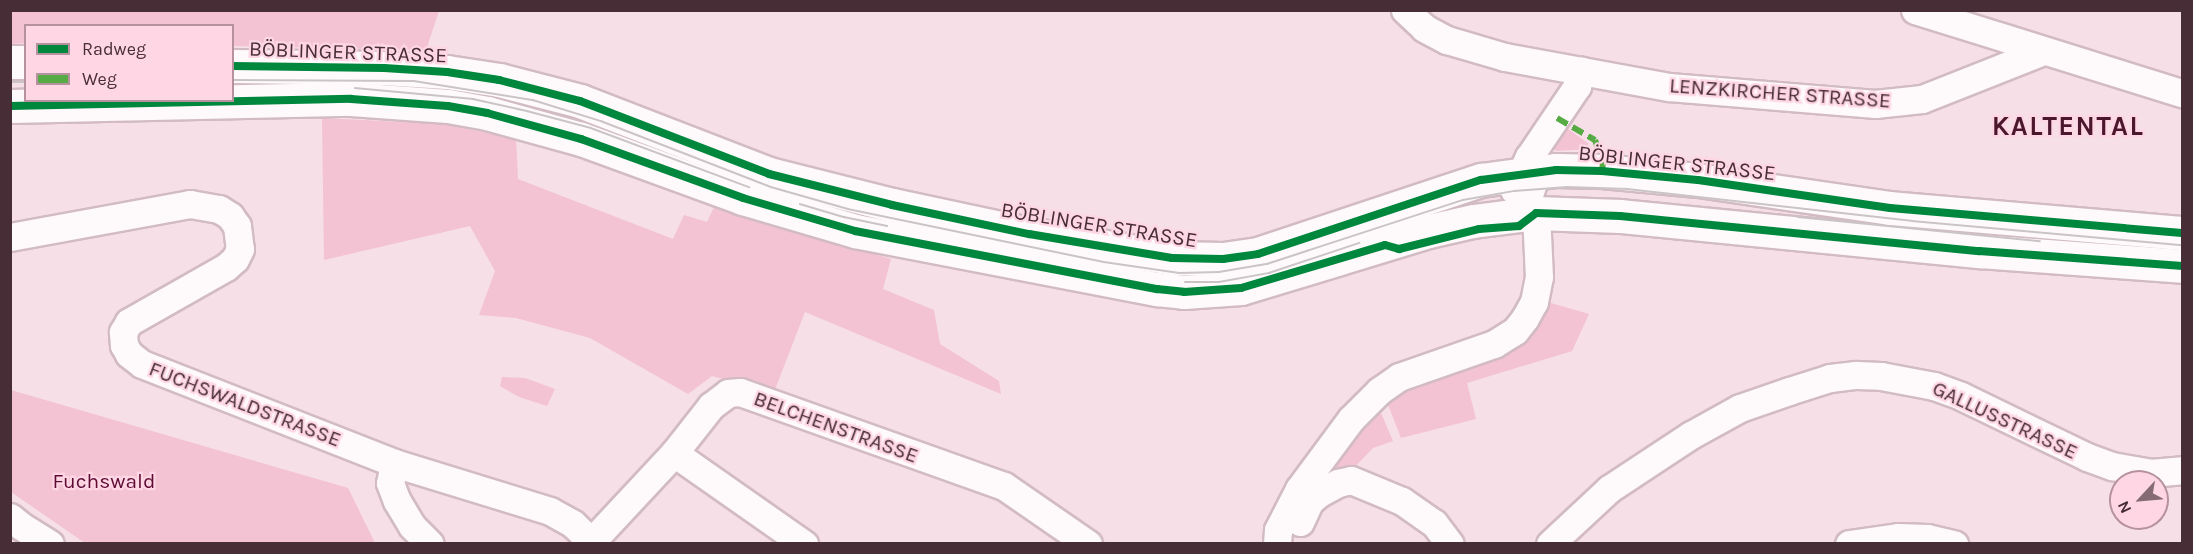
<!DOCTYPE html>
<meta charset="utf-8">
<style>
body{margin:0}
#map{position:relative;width:2193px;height:554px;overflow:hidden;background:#f6dfe6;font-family:Karla,sans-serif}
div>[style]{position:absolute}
.green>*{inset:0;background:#f3c2d3}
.roads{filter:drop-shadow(2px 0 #d2bbc2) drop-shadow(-2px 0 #d2bbc2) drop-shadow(0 2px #d2bbc2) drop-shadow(0 -2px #d2bbc2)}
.minor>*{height:27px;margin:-13.5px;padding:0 13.5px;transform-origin:13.5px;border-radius:13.5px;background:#fefafb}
.major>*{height:33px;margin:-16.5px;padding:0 16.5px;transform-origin:16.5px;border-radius:16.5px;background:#fefafb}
.tram>*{height:1.5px;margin:-0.75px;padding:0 0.75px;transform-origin:0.75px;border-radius:0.75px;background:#cbc4c6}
.quiet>*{height:6px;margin-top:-3px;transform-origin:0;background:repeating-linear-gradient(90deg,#56ab45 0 12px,transparent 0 18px)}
.cycleway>*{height:8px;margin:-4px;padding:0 4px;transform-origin:4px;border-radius:4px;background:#00873e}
span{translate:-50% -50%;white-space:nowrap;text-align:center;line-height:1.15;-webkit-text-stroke:4.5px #ffd6e3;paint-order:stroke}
.street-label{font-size:21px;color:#472d36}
.park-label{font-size:21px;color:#5e0c34}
.district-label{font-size:27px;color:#4a172c;font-weight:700;letter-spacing:1.5px}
.frame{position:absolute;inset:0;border:12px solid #472d36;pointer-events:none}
.legend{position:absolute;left:24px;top:24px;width:210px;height:78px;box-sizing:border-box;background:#ffd6e3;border:2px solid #b5929e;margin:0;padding:8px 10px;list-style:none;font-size:18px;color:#472d36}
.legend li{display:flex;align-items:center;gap:12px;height:30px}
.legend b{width:30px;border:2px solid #b5929e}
.north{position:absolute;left:2109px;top:470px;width:60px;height:60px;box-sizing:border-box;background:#ffd6e3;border:2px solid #b5929e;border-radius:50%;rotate:244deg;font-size:16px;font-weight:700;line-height:24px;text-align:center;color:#472d36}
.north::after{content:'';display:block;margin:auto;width:21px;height:27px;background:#846b74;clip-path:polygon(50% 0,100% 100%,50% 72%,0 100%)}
</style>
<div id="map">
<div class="green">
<i style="clip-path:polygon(15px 11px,15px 10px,439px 11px,426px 50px,233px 46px,232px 26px,26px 26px,25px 43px,11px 44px,11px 12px)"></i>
<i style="clip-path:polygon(322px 118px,444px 124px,516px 139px,518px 179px,673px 239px,684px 215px,707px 222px,715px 205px,891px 259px,883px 289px,934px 310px,940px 344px,999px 381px,1001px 394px,805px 312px,774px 392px,712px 376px,688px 394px,590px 338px,516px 318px,479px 315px,495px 271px,470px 226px,324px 260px)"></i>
<i style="clip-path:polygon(1568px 129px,1588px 143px,1588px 149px,1556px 151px,1554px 148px)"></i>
<i style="clip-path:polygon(1544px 301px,1589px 314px,1572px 351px,1467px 383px,1476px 419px,1401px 438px,1385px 397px)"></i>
<i style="clip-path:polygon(502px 377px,525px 378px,555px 389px,547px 406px,519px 397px,500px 386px)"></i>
<i style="clip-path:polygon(11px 390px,348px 488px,375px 543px,85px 543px,11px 492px)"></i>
<i style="clip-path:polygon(1370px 411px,1373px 417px,1381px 413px,1393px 441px,1373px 448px,1348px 474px,1313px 492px)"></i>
</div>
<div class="roads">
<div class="minor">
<i style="left:1405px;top:10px;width:26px;rotate:43deg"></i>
<i style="left:1424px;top:28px;width:26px;rotate:28deg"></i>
<i style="left:1447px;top:40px;width:60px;rotate:16.3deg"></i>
<i style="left:1505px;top:57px;width:167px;rotate:10.4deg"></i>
<i style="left:1669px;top:87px;width:207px;rotate:4.7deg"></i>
<i style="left:1875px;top:104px;width:47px;rotate:-6.1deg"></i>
<i style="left:1922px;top:99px;width:130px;rotate:-21.6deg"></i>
<i style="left:1915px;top:10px;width:280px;rotate:17.3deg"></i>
<i style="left:1514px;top:190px;width:36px;rotate:-66deg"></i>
<i style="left:1529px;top:157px;width:86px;rotate:-55.9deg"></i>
<i style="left:1577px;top:86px;width:16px;rotate:-75deg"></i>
<i style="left:10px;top:237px;width:183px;rotate:-10.4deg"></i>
<i style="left:190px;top:204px;width:29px;rotate:10deg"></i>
<i style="left:219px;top:209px;width:13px;rotate:32deg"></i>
<i style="left:230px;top:216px;width:12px;rotate:55deg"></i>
<i style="left:237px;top:226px;width:23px;rotate:83deg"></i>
<i style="left:240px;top:249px;width:11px;rotate:117deg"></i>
<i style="left:235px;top:259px;width:12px;rotate:138deg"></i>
<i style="left:226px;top:267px;width:112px;rotate:150.4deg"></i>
<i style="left:129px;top:322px;width:12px;rotate:121deg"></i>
<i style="left:123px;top:332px;width:13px;rotate:86deg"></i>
<i style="left:124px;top:345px;width:10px;rotate:61deg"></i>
<i style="left:129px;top:354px;width:16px;rotate:38deg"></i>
<i style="left:142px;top:364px;width:271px;rotate:21.4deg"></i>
<i style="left:394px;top:463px;width:163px;rotate:17.1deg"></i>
<i style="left:550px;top:511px;width:26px;rotate:29deg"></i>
<i style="left:573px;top:524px;width:29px;rotate:44deg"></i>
<i style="left:674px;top:453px;width:159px;rotate:35deg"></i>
<i style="left:394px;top:463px;width:20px;rotate:101deg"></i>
<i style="left:390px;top:483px;width:19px;rotate:69deg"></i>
<i style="left:397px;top:501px;width:29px;rotate:59deg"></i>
<i style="left:412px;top:526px;width:25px;rotate:45deg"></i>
<i style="left:10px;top:517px;width:14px;rotate:39deg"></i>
<i style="left:21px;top:526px;width:34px;rotate:32deg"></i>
<i style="left:1300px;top:522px;width:23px;rotate:-65deg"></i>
<i style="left:1310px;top:501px;width:11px;rotate:-41deg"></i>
<i style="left:1318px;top:494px;width:23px;rotate:-29deg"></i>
<i style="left:1338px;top:483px;width:13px;rotate:-13deg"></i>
<i style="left:1351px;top:480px;width:55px;rotate:22.4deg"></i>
<i style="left:1402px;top:501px;width:39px;rotate:35deg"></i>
<i style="left:1434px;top:523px;width:26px;rotate:53deg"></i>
<i style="left:592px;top:541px;width:120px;rotate:-47deg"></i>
<i style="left:674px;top:453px;width:60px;rotate:-51.8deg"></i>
<i style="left:711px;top:406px;width:21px;rotate:-37deg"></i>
<i style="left:728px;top:393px;width:12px;rotate:-5deg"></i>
<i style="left:740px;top:392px;width:280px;rotate:19.6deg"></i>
<i style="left:1004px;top:486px;width:102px;rotate:34.6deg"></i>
<i style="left:1277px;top:544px;width:14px;rotate:-86deg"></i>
<i style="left:1278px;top:530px;width:46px;rotate:-62.9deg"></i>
<i style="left:1299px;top:489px;width:87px;rotate:-53.4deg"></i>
<i style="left:1351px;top:419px;width:40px;rotate:-45deg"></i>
<i style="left:1379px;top:391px;width:24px;rotate:-35deg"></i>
<i style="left:1399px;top:377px;width:101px;rotate:-19.2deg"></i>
<i style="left:1494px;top:344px;width:25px;rotate:-32deg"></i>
<i style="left:1515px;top:331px;width:16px;rotate:-52deg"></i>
<i style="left:1525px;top:318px;width:18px;rotate:-61deg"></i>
<i style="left:1534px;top:302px;width:25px;rotate:-79deg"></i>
<i style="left:1539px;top:277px;width:64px;rotate:-92.7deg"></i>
<i style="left:1536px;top:213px;width:9px;rotate:-139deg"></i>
<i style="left:1529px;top:207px;width:9px;rotate:-96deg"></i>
<i style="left:1528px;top:198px;width:19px;rotate:-72deg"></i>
<i style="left:1534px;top:180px;width:14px;rotate:-45deg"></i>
<i style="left:1550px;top:544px;width:81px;rotate:-43deg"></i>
<i style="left:1609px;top:489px;width:98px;rotate:-33.4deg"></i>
<i style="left:1691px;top:435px;width:56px;rotate:-28.9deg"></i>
<i style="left:1740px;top:408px;width:52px;rotate:-19.1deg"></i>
<i style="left:1789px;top:391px;width:43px;rotate:-17.6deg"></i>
<i style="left:1830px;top:378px;width:26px;rotate:-7deg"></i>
<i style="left:1856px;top:375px;width:25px;rotate:2deg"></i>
<i style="left:1881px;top:376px;width:54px;rotate:10.7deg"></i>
<i style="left:1934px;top:386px;width:29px;rotate:20deg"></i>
<i style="left:1961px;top:396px;width:140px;rotate:25.8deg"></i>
<i style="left:2087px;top:457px;width:27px;rotate:20deg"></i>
<i style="left:2112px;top:466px;width:39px;rotate:10deg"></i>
<i style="left:2150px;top:473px;width:32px;rotate:-5deg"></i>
<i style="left:1849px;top:544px;width:49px;rotate:-8.1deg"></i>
<i style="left:1898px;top:537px;width:29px;rotate:2deg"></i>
<i style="left:1927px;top:538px;width:28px;rotate:13deg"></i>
</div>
<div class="major">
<i style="left:10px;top:62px;width:16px"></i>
<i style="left:232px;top:66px;width:152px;rotate:0.8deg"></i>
<i style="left:384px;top:68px;width:63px;rotate:3.6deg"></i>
<i style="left:447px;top:72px;width:53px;rotate:8.7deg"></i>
<i style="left:499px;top:80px;width:84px;rotate:14.5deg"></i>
<i style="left:580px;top:101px;width:203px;rotate:21.1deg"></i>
<i style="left:769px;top:174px;width:127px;rotate:14.1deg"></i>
<i style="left:892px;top:205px;width:140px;rotate:12deg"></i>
<i style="left:1029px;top:234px;width:145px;rotate:9.5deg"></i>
<i style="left:1172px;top:258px;width:51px;rotate:1.1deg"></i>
<i style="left:1223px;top:259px;width:35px;rotate:-8deg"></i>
<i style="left:1258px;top:254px;width:235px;rotate:-18.4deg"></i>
<i style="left:1481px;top:180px;width:76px;rotate:-7.6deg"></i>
<i style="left:1556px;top:170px;width:46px;rotate:1.2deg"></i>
<i style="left:1602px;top:171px;width:96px;rotate:5.4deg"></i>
<i style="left:1698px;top:180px;width:194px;rotate:8.3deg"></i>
<i style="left:1890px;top:208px;width:293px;rotate:4.9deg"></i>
<i style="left:10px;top:106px;width:341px;rotate:-1.2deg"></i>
<i style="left:351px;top:99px;width:97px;rotate:4.1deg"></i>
<i style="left:448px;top:106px;width:40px;rotate:10deg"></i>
<i style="left:487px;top:113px;width:98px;rotate:15.5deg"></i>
<i style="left:581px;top:139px;width:172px;rotate:20deg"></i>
<i style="left:743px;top:198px;width:117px;rotate:16.4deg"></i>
<i style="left:855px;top:231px;width:308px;rotate:10.9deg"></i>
<i style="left:1157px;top:289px;width:27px;rotate:6deg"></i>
<i style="left:1184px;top:292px;width:57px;rotate:-4deg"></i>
<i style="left:1241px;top:288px;width:196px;rotate:-16.9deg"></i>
<i style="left:1429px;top:231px;width:45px;rotate:-12.8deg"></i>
<i style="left:1473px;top:221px;width:64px;rotate:-7.2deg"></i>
<i style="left:1536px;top:213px;width:84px;rotate:2deg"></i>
<i style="left:1620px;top:216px;width:361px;rotate:5.6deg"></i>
<i style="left:1979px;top:251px;width:204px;rotate:4.2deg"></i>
</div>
</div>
<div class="tram">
<i style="left:232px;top:80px;width:182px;rotate:0.3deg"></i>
<i style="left:414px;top:81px;width:121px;rotate:9.1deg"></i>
<i style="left:533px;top:100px;width:71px;rotate:17.2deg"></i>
<i style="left:601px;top:121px;width:182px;rotate:21.2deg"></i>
<i style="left:771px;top:187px;width:80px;rotate:15.9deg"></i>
<i style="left:848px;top:209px;width:261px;rotate:11.7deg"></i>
<i style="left:1104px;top:262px;width:76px;rotate:8.3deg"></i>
<i style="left:1179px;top:273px;width:40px;rotate:-1.4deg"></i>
<i style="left:1219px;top:272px;width:49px;rotate:-9.5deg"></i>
<i style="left:1267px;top:264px;width:206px;rotate:-18.1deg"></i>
<i style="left:1463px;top:200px;width:52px;rotate:-10deg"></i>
<i style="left:1514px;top:191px;width:53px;rotate:-4.3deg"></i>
<i style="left:1567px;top:187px;width:61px;rotate:1.9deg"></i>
<i style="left:1628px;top:189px;width:286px;rotate:6.4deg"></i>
<i style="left:1912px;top:221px;width:271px;rotate:5.1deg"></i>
<i style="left:10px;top:82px;width:16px"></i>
<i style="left:355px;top:88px;width:119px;rotate:5.3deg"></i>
<i style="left:473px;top:99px;width:55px;rotate:12.5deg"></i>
<i style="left:527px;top:111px;width:66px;rotate:14.9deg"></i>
<i style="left:591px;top:128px;width:169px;rotate:20.5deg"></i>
<i style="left:800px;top:204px;width:46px;rotate:16.5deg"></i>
<i style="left:844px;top:217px;width:44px;rotate:11.8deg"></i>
<i style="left:1798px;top:217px;width:243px;rotate:5.7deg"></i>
<i style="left:1185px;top:282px;width:34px"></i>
<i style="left:1219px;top:282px;width:51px;rotate:-10.2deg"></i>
<i style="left:1269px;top:273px;width:95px;rotate:-18.4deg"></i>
</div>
<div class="quiet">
<i style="left:1557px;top:118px;width:44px;rotate:30.1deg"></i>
<i style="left:1595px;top:140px;width:23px;rotate:70deg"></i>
<i style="left:1603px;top:162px;width:9px;rotate:96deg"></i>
</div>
<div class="cycleway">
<i style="left:232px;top:66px;width:152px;rotate:0.8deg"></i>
<i style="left:384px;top:68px;width:63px;rotate:3.6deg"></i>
<i style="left:447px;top:72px;width:53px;rotate:8.7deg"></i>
<i style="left:499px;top:80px;width:84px;rotate:14.5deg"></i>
<i style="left:580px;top:101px;width:203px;rotate:21.1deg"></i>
<i style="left:769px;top:174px;width:127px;rotate:14.1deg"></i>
<i style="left:892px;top:205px;width:140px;rotate:12deg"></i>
<i style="left:1029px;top:234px;width:145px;rotate:9.5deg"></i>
<i style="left:1172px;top:258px;width:51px;rotate:1.1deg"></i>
<i style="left:1223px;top:259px;width:35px;rotate:-8deg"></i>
<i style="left:1258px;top:254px;width:235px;rotate:-18.4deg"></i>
<i style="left:1481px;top:180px;width:76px;rotate:-7.6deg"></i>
<i style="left:1556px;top:170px;width:46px;rotate:1.2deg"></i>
<i style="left:1602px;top:171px;width:96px;rotate:5.4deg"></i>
<i style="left:1698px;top:180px;width:194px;rotate:8.3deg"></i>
<i style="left:1890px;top:208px;width:293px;rotate:4.9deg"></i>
<i style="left:10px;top:106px;width:341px;rotate:-1.2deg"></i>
<i style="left:351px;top:99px;width:97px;rotate:4.1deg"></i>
<i style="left:448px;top:106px;width:40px;rotate:10deg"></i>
<i style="left:487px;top:113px;width:98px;rotate:15.5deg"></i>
<i style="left:581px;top:139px;width:172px;rotate:20deg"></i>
<i style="left:743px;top:198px;width:117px;rotate:16.4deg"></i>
<i style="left:855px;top:231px;width:308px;rotate:10.9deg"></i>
<i style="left:1157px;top:289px;width:27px;rotate:6deg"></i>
<i style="left:1184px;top:292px;width:57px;rotate:-4deg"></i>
<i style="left:1241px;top:288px;width:150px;rotate:-16.6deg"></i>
<i style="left:1385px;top:245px;width:15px;rotate:16deg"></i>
<i style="left:1399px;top:249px;width:82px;rotate:-14deg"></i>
<i style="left:1479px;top:229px;width:40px;rotate:-4.3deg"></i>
<i style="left:1519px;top:226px;width:21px;rotate:-37deg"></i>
<i style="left:1536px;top:213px;width:84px;rotate:2deg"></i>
<i style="left:1620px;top:216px;width:361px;rotate:5.6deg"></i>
<i style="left:1979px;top:251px;width:204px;rotate:4.2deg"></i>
</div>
<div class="street-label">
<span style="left:348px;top:52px;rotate:2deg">BÖBLINGER STRASSE</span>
<span style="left:1780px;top:93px;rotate:4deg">LENZKIRCHER STRASSE</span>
<span style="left:1677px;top:163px;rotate:6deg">BÖBLINGER STRASSE</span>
<span style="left:1099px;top:225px;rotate:9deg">BÖBLINGER STRASSE</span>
<span style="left:245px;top:404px;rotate:21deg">FUCHSWALDSTRASSE</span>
<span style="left:2005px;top:420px;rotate:25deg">GALLUSSTRASSE</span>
<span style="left:836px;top:427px;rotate:20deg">BELCHENSTRASSE</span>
</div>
<div class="park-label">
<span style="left:104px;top:481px">Fuchswald</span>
</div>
<div class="district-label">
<span style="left:2068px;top:127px">KALTENTAL</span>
</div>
<div class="frame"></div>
<ul class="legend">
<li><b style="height:8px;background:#00873e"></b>Radweg</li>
<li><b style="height:8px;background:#56ab45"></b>Weg</li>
</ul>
<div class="north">N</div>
</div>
